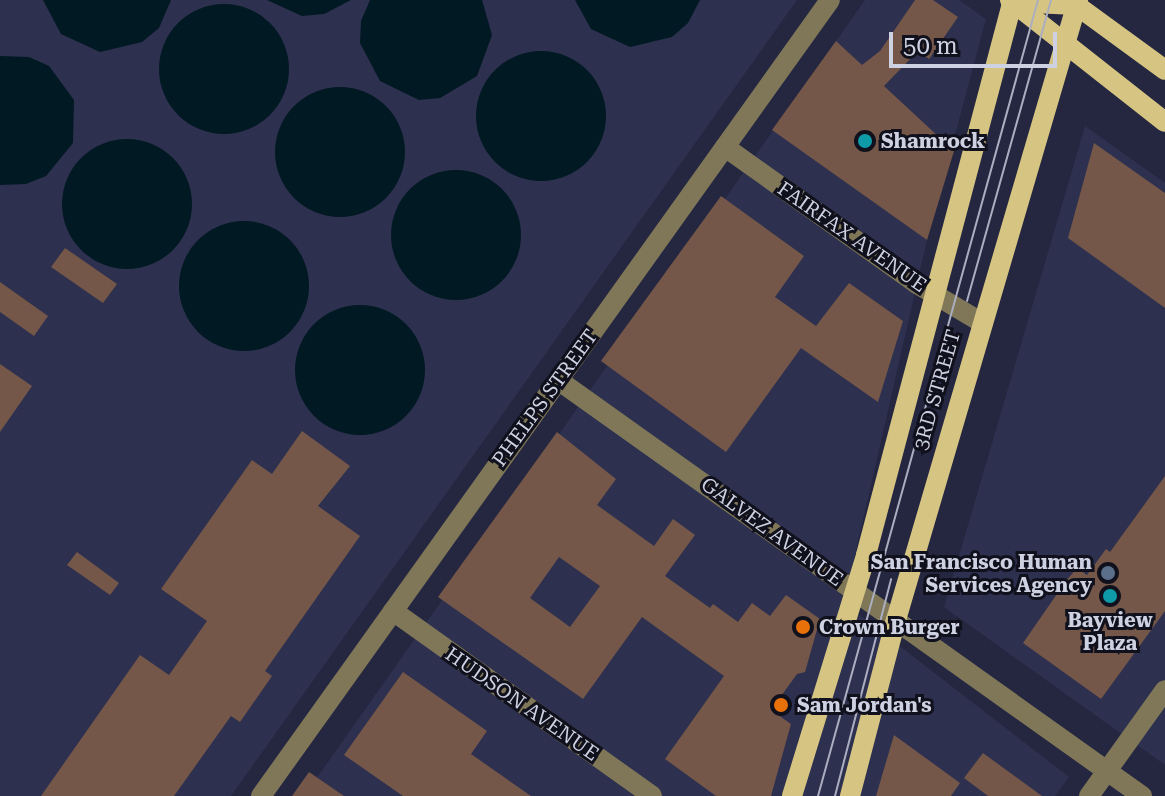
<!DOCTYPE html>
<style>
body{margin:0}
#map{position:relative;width:1165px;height:796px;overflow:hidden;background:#252740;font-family:"Roboto Serif",serif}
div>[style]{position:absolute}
.built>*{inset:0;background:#2d304e}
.water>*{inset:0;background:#011922}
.round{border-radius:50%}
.building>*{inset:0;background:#745749}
.minor>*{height:20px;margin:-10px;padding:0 10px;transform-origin:10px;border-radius:10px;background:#7f7758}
.major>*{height:20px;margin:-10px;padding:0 10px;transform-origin:10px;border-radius:10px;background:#d6c582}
.tram>*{height:2px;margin:-1px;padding:0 1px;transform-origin:1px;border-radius:1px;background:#abaec0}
.dots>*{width:22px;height:22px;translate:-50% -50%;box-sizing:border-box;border:4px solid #10111c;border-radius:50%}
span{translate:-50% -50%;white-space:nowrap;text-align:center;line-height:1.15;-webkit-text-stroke:6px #10111c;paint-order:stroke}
.poi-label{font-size:20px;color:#ced1e1;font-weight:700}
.left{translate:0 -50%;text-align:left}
.right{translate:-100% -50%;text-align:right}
.street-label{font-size:20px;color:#ced1e1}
.scale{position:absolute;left:889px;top:32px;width:168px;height:36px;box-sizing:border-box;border:4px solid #ced1e1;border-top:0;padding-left:10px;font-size:24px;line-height:28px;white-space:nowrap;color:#ced1e1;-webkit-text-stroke:6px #10111c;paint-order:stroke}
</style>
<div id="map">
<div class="built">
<i style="clip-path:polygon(0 0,797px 0,231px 796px,0 796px)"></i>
<i style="clip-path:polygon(865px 0,959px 0,986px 19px,927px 240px,844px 603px,1069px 777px,1055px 796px,304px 796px)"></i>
<i style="clip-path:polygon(1085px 126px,1165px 183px,1165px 765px,944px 607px)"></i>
</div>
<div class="water">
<i style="clip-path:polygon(43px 0,171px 0,159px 28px,142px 42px,100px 52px,61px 34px)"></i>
<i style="clip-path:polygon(267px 0,351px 0,324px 14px,302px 16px)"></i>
<i style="clip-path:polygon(370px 0,482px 0,492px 35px,477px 76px,440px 98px,419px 100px,380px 81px,360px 43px,361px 21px)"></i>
<i style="clip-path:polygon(575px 0,700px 0,688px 23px,672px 37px,630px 47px,591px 29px)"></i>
<i class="round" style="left:159px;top:4px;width:130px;height:130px"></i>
<i class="round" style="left:476px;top:51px;width:130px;height:130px"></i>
<i style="clip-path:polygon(0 56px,29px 57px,49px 66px,74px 100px,73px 143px,46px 176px,26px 184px,0 185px)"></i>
<i class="round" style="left:275px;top:87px;width:130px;height:130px"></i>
<i class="round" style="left:62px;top:139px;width:130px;height:130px"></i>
<i class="round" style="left:391px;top:170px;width:130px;height:130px"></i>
<i class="round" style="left:179px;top:221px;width:130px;height:130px"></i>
<i class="round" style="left:295px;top:305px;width:130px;height:130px"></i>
</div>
<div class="building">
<i style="clip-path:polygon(915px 0,933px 0,958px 17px,929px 59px,918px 51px,884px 86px,954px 151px,927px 240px,772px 130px,836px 41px,862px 65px,880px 51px)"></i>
<i style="clip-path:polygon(1094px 143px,1165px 193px,1165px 308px,1068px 238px)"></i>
<i style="clip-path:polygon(721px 196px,804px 256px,775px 297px,816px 326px,849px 283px,903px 321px,878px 402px,801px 348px,726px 452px,601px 361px)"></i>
<i style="clip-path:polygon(65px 248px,117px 284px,103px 303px,51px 267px)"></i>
<i style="clip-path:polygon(0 282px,48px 316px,34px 336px,0 312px)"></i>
<i style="clip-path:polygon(0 364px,32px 386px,0 432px)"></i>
<i style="clip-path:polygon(302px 431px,350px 466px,318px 506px,360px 536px,265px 671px,272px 676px,240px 722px,231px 716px,174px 796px,41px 796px,140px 655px,169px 675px,207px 621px,161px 589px,252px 460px,272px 474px)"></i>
<i style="clip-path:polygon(evenodd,557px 432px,616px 479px,597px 505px,654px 546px,673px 519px,695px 535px,665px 576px,710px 608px,713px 604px,738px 622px,752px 603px,770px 616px,786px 595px,820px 619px,805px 672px,797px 674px,771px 710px,791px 724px,771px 796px,716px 796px,665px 759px,724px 676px,642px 617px,583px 699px,438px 597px,557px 432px,559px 557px,600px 586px,570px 627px,530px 598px,559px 557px)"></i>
<i style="clip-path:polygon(1165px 476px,1165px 611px,1101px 699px,1023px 643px,1066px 581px,1077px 568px,1087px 575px,1106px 549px,1110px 552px)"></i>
<i style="clip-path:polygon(77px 552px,119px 583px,110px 595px,67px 565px)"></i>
<i style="clip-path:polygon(403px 672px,487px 731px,471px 754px,531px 796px,403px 796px,344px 755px)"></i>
<i style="clip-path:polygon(894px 735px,960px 783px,951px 796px,876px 796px)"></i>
<i style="clip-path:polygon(983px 753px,1042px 796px,988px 796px,964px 778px)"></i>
<i style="clip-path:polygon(309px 772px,344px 796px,292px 796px)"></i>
</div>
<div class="minor">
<i style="left:725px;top:147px;width:236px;rotate:35.5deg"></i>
<i style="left:917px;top:284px;width:74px;rotate:30.7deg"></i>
<i style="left:558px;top:380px;width:717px;rotate:35.46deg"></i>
<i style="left:393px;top:611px;width:318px;rotate:35.5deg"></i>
<i style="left:261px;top:796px;width:978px;rotate:-54.44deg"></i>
<i style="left:1089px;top:796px;width:130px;rotate:-54.4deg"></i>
</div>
<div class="major">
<i style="left:1010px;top:0;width:197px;rotate:38.2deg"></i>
<i style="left:1012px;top:2px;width:64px;rotate:2.7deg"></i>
<i style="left:1076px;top:5px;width:110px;rotate:36.1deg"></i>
<i style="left:792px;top:796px;width:252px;rotate:-72.9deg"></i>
<i style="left:866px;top:555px;width:574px;rotate:-75.17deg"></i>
<i style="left:850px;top:796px;width:182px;rotate:-75.4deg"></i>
<i style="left:896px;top:620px;width:646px;rotate:-73.64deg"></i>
</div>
<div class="tram">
<i style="left:967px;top:301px;width:313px;rotate:-74.4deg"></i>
<i style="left:818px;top:796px;width:826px;rotate:-74.55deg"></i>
<i style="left:835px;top:796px;width:224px;rotate:-75.5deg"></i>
</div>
<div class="dots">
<i style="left:865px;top:141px;background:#0f9aa8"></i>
<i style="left:1108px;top:573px;background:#5c6f8a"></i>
<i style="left:1110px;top:596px;background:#0f9aa8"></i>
<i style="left:803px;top:627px;background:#e8710a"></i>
<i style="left:781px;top:705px;background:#e8710a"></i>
</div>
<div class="poi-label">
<span class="left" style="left:881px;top:141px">Shamrock</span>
<span class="right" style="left:1092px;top:574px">San Francisco Human<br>Services Agency</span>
<span style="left:1110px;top:632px">Bayview<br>Plaza</span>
<span class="left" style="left:819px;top:627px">Crown Burger</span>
<span class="left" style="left:797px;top:705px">Sam Jordan's</span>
</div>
<div class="street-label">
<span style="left:852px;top:237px;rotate:35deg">FAIRFAX AVENUE</span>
<span style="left:937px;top:390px;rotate:-74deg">3RD STREET</span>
<span style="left:545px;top:398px;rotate:-54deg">PHELPS STREET</span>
<span style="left:772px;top:532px;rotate:36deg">GALVEZ AVENUE</span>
<span style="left:522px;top:704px;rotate:35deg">HUDSON AVENUE</span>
</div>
<div class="scale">50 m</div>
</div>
